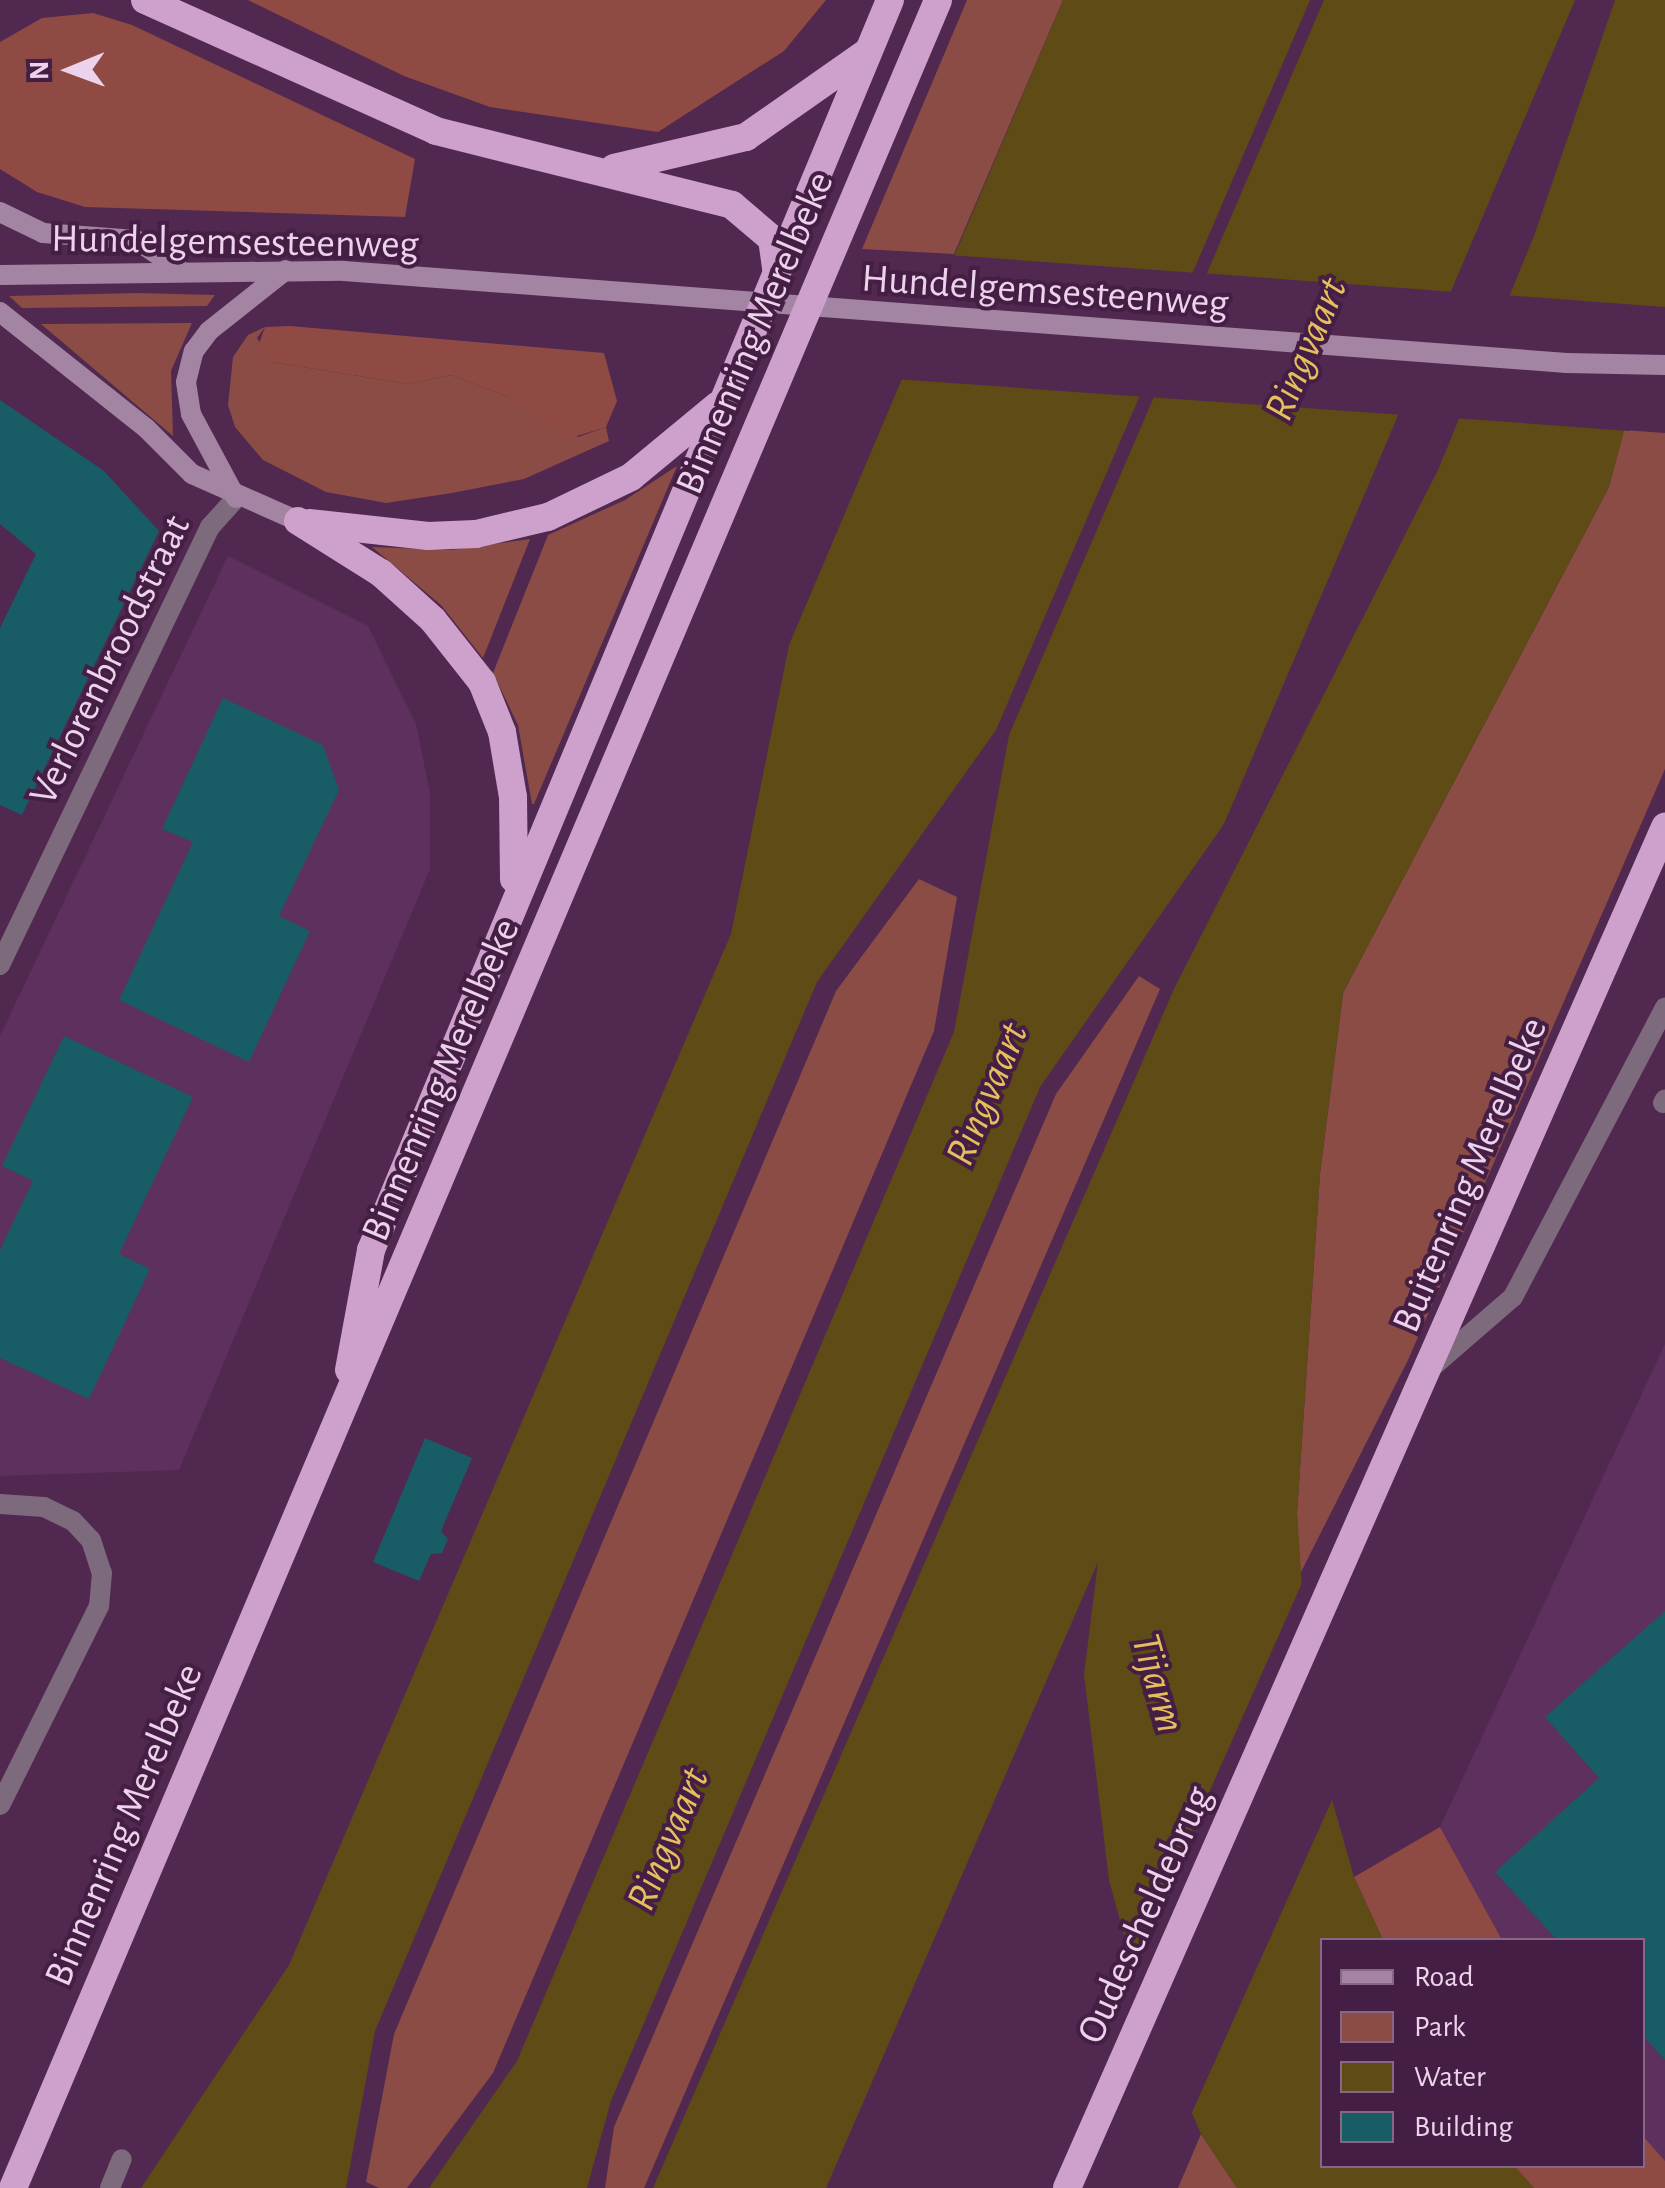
<!DOCTYPE html>
<html>
<head>
<meta charset="utf-8">
<style>
	body { margin:0 }
	#map { position:relative; width:1665px; height:2188px; overflow:hidden; background:#512850; font-family:"Alegreya Sans",sans-serif }
	div>[style] { position:absolute }
	.built>* { inset:0; background:#5e305d }
	.green>* { inset:0; background:#8a4c44 }
	.forest>* { inset:0; background:#8f4b43 }
	.water>* { inset:0; background:#5f4b15 }
	.pier>* { inset:0; background:#512850 }
	.building>* { inset:0; background:#185c65 }
	.minor>* { height:20px; margin:-10px; padding:0 10px; transform-origin:10px; border-radius:10px; background:#7e6a7d }
	.secondary>* { height:20px; margin:-10px; padding:0 10px; transform-origin:10px; border-radius:10px; background:#a384a2 }
	.trunk>* { height:28px; margin:-14px; padding:0 14px; transform-origin:14px; border-radius:14px; background:#cda1cb }
	span { translate:-50% -50%; white-space:nowrap; text-align:center; line-height:1.15; -webkit-text-stroke:8px #451e45; paint-order:stroke }
	.street-label { font-size:40px; color:#ecd3eb }
	.water-label { font-size:42px; color:#e5bf5e; font-style:italic }
	.legend { position:absolute; left:1320px; top:1938px; width:325px; height:230px; box-sizing:border-box; background:#451e45; border:2px solid #886687; margin:0; padding:12px 18px; list-style:none; font-size:30px; color:#ecd3eb }
	.legend li { display:flex; align-items:center; gap:20px; height:50px }
	.legend b { width:50px; border:2px solid #886687 }
	.north { position:absolute; left:20px; top:20px; width:100px; height:100px; -webkit-text-stroke:8px #451e45; paint-order:stroke; rotate:269deg; font-size:28px; font-weight:700; line-height:40px; text-align:center; color:#ecd3eb }
	.north::after { content:''; display:block; margin:auto; width:35px; height:45px; background:#ecd3eb; clip-path:polygon(50% 0,100% 100%,50% 72%,0 100%) }
</style>
</head>
<body>
<div id="map">
	<div class="built">
		<i style="clip-path:polygon(228px 556px,368px 626px,416px 724px,430px 793px,430px 869px,179px 1470px,0 1476px,0 1036px)"></i>
		<i style="clip-path:polygon(1665px 1344px,1665px 2161px,1643px 2136px,1642px 1940px,1502px 1940px,1440px 1827px)"></i>
	</div>
	<div class="green">
		<i style="clip-path:polygon(967px 0,1063px 0,954px 254px,862px 249px)"></i>
		<i style="clip-path:polygon(138px 293px,215px 295px,207px 306px,22px 308px,9px 296px)"></i>
		<i style="clip-path:polygon(192px 323px,171px 371px,173px 436px,41px 324px)"></i>
		<i style="clip-path:polygon(265px 327px,257px 338px,272px 362px,408px 384px,451px 375px,509px 397px,578px 437px,606px 427px,609px 441px,524px 479px,452px 493px,386px 503px,326px 492px,263px 460px,235px 427px,228px 405px,233px 357px,248px 335px)"></i>
		<i style="clip-path:polygon(1624px 430px,1665px 433px,1665px 769px,1408px 1360px,1300px 1574px,1297px 1513px,1320px 1174px,1343px 993px,1609px 487px)"></i>
		<i style="clip-path:polygon(677px 466px,534px 804px,532px 804px,518px 725px,493px 673px,548px 535px,625px 500px)"></i>
		<i style="clip-path:polygon(530px 539px,483px 658px,441px 605px,372px 547px,451px 550px)"></i>
		<i style="clip-path:polygon(919px 879px,957px 897px,934px 1031px,493px 2073px,407px 2188px,379px 2188px,366px 2182px,394px 2034px,836px 991px)"></i>
		<i style="clip-path:polygon(1139px 976px,1160px 989px,644px 2188px,605px 2188px,614px 2127px,1056px 1094px)"></i>
		<i style="clip-path:polygon(1201px 2134px,1237px 2188px,1178px 2188px)"></i>
	</div>
	<div class="forest">
		<i style="clip-path:polygon(248px 0,826px 0,784px 51px,658px 132px,490px 107px,404px 76px)"></i>
		<i style="clip-path:polygon(93px 13px,132px 25px,415px 159px,405px 217px,85px 207px,37px 192px,0 169px,0 42px,42px 18px)"></i>
		<i style="clip-path:polygon(290px 326px,604px 353px,617px 401px,606px 427px,567px 439px,509px 397px,451px 375px,408px 384px,272px 362px,257px 349px,265px 327px)"></i>
		<i style="clip-path:polygon(1440px 1827px,1502px 1940px,1383px 1940px,1354px 1877px)"></i>
		<i style="clip-path:polygon(1643px 2136px,1665px 2161px,1665px 2188px,1534px 2188px,1514px 2166px,1642px 2166px)"></i>
	</div>
	<div class="water">
		<i style="clip-path:polygon(1063px 0,1310px 0,996px 730px,817px 982px,375px 2031px,346px 2188px,141px 2188px,289px 1965px,731px 934px,789px 645px)"></i>
		<i style="clip-path:polygon(1324px 0,1575px 0,1224px 824px,1040px 1087px,611px 2101px,587px 2188px,429px 2188px,517px 2061px,954px 1032px,1009px 735px)"></i>
		<i style="clip-path:polygon(1615px 0,1665px 0,1665px 328px,1632px 401px,1609px 487px,1343px 993px,1320px 1174px,1297px 1513px,1305px 1629px,1331px 1796px,1354px 1877px,1383px 1940px,1322px 1940px,1322px 2166px,1514px 2166px,1534px 2188px,1237px 2188px,1201px 2134px,1137px 1984px,1109px 1880px,1084px 1675px,1098px 1562px,826px 2188px,653px 2188px,1174px 989px,1438px 470px,1534px 236px)"></i>
	</div>
	<div class="pier">
		<i style="clip-path:polygon(948px 255px,1198px 273px,1145px 397px,895px 379px)"></i>
		<i style="clip-path:polygon(1201px 273px,1456px 292px,1404px 415px,1148px 397px)"></i>
		<i style="clip-path:polygon(1504px 295px,1665px 307px,1665px 340px,1629px 431px,1454px 418px)"></i>
		<i style="clip-path:polygon(1305px 1576px,1336px 1791px,1189px 2119px,1129px 1973px)"></i>
	</div>
	<div class="building">
		<i style="clip-path:polygon(0 400px,104px 471px,159px 531px,22px 815px,0 805px,0 628px,36px 554px,0 524px)"></i>
		<i style="clip-path:polygon(223px 698px,323px 745px,339px 790px,279px 916px,310px 931px,249px 1062px,119px 1000px,193px 842px,162px 829px)"></i>
		<i style="clip-path:polygon(64px 1036px,193px 1097px,119px 1254px,150px 1269px,89px 1399px,0 1358px,0 1250px,33px 1181px,2px 1166px)"></i>
		<i style="clip-path:polygon(425px 1438px,472px 1458px,441px 1531px,448px 1539px,442px 1553px,431px 1554px,419px 1581px,373px 1562px)"></i>
		<i style="clip-path:polygon(1665px 1611px,1665px 2060px,1642px 2035px,1642px 1940px,1557px 1940px,1495px 1872px,1599px 1778px,1545px 1717px)"></i>
	</div>
	<div class="minor">
		<i style="left:0;top:965px;width:486px;rotate:-64.4deg"></i>
		<i style="left:210px;top:527px;width:39px;rotate:-48deg"></i>
		<i style="left:1663px;top:1103px;width:4px;rotate:-63deg"></i>
		<i style="left:1431px;top:1368px;width:108px;rotate:-40.9deg"></i>
		<i style="left:1513px;top:1297px;width:327px;rotate:-62.3deg"></i>
		<i style="left:0;top:1504px;width:44px;rotate:3.9deg"></i>
		<i style="left:44px;top:1507px;width:32px;rotate:26deg"></i>
		<i style="left:73px;top:1521px;width:26px;rotate:47deg"></i>
		<i style="left:91px;top:1540px;width:35px;rotate:72deg"></i>
		<i style="left:102px;top:1573px;width:33px;rotate:95deg"></i>
		<i style="left:99px;top:1606px;width:222px;rotate:116.4deg"></i>
		<i style="left:110px;top:2188px;width:31px;rotate:-68deg"></i>
	</div>
	<div class="secondary">
		<i style="left:0;top:212px;width:48px;rotate:26deg"></i>
		<i style="left:43px;top:233px;width:93px;rotate:4.3deg"></i>
		<i style="left:136px;top:240px;width:52px;rotate:34deg"></i>
		<i style="left:0;top:275px;width:344px;rotate:-0.7deg"></i>
		<i style="left:344px;top:271px;width:1226px;rotate:4.3deg"></i>
		<i style="left:1567px;top:363px;width:98px;rotate:1.2deg"></i>
		<i style="left:0;top:312px;width:186px;rotate:38.5deg"></i>
		<i style="left:146px;top:428px;width:65px;rotate:45deg"></i>
		<i style="left:192px;top:474px;width:116px;rotate:23.9deg"></i>
		<i style="left:236px;top:498px;width:95px;rotate:-118.2deg"></i>
		<i style="left:191px;top:414px;width:32px;rotate:-99deg"></i>
		<i style="left:186px;top:382px;width:32px;rotate:-76deg"></i>
		<i style="left:194px;top:351px;width:25px;rotate:-53deg"></i>
		<i style="left:209px;top:331px;width:98px;rotate:-38.4deg"></i>
	</div>
	<div class="trunk">
		<i style="left:145px;top:0;width:319px;rotate:24.2deg"></i>
		<i style="left:436px;top:131px;width:305px;rotate:14deg"></i>
		<i style="left:732px;top:205px;width:52px;rotate:40.4deg"></i>
		<i style="left:772px;top:239px;width:30px;rotate:82deg"></i>
		<i style="left:614px;top:168px;width:136px;rotate:-13.2deg"></i>
		<i style="left:746px;top:137px;width:146px;rotate:-35deg"></i>
		<i style="left:298px;top:521px;width:98px;rotate:32.1deg"></i>
		<i style="left:381px;top:573px;width:70px;rotate:42.1deg"></i>
		<i style="left:433px;top:620px;width:79px;rotate:51.7deg"></i>
		<i style="left:482px;top:682px;width:54px;rotate:68.2deg"></i>
		<i style="left:502px;top:732px;width:66px;rotate:80.4deg"></i>
		<i style="left:513px;top:797px;width:82px;rotate:89.3deg"></i>
		<i style="left:309px;top:523px;width:120px;rotate:6.2deg"></i>
		<i style="left:428px;top:536px;width:48px;rotate:-2.4deg"></i>
		<i style="left:476px;top:534px;width:74px;rotate:-13.3deg"></i>
		<i style="left:548px;top:517px;width:92px;rotate:-25.7deg"></i>
		<i style="left:631px;top:477px;width:113px;rotate:-39.6deg"></i>
		<i style="left:349px;top:1370px;width:122px;rotate:-79.6deg"></i>
		<i style="left:371px;top:1250px;width:1353px;rotate:-67.45deg"></i>
		<i style="left:13px;top:2188px;width:2375px;rotate:-67.08deg"></i>
		<i style="left:1067px;top:2188px;width:1487px;rotate:-66.28deg"></i>
	</div>
	<div class="street-label">
		<span style="left:235px;top:242px;rotate:1deg">Hundelgemsesteenweg</span>
		<span style="left:1045px;top:291px;rotate:4deg">Hundelgemsesteenweg</span>
		<span style="left:755px;top:333px;rotate:-67deg">Binnenring Merelbeke</span>
		<span style="left:110px;top:660px;rotate:-64deg">Verlorenbroodstraat</span>
		<span style="left:441px;top:1080px;rotate:-67deg">Binnenring Merelbeke</span>
		<span style="left:1470px;top:1175px;rotate:-67deg">Buitenring Merelbeke</span>
		<span style="left:124px;top:1825px;rotate:-67deg">Binnenring Merelbeke</span>
		<span style="left:1145px;top:1915px;rotate:-66deg">Oudescheldebrug</span>
	</div>
	<div class="water-label">
		<span style="left:1306px;top:349px;rotate:-67deg">Ringvaart</span>
		<span style="left:987px;top:1094px;rotate:-67deg">Ringvaart</span>
		<span style="left:1158px;top:1683px;rotate:74deg">Tijarm</span>
		<span style="left:668px;top:1839px;rotate:-67deg">Ringvaart</span>
	</div>
	<ul class="legend">
	<li><b style="height:12px;background:#a384a2"></b>Road</li>
	<li><b style="height:28px;background:#8a4c44"></b>Park</li>
	<li><b style="height:28px;background:#5f4b15"></b>Water</li>
	<li><b style="height:28px;background:#185c65"></b>Building</li>
	</ul>
	<div class="north">N</div>
</div>
</body>
</html>
